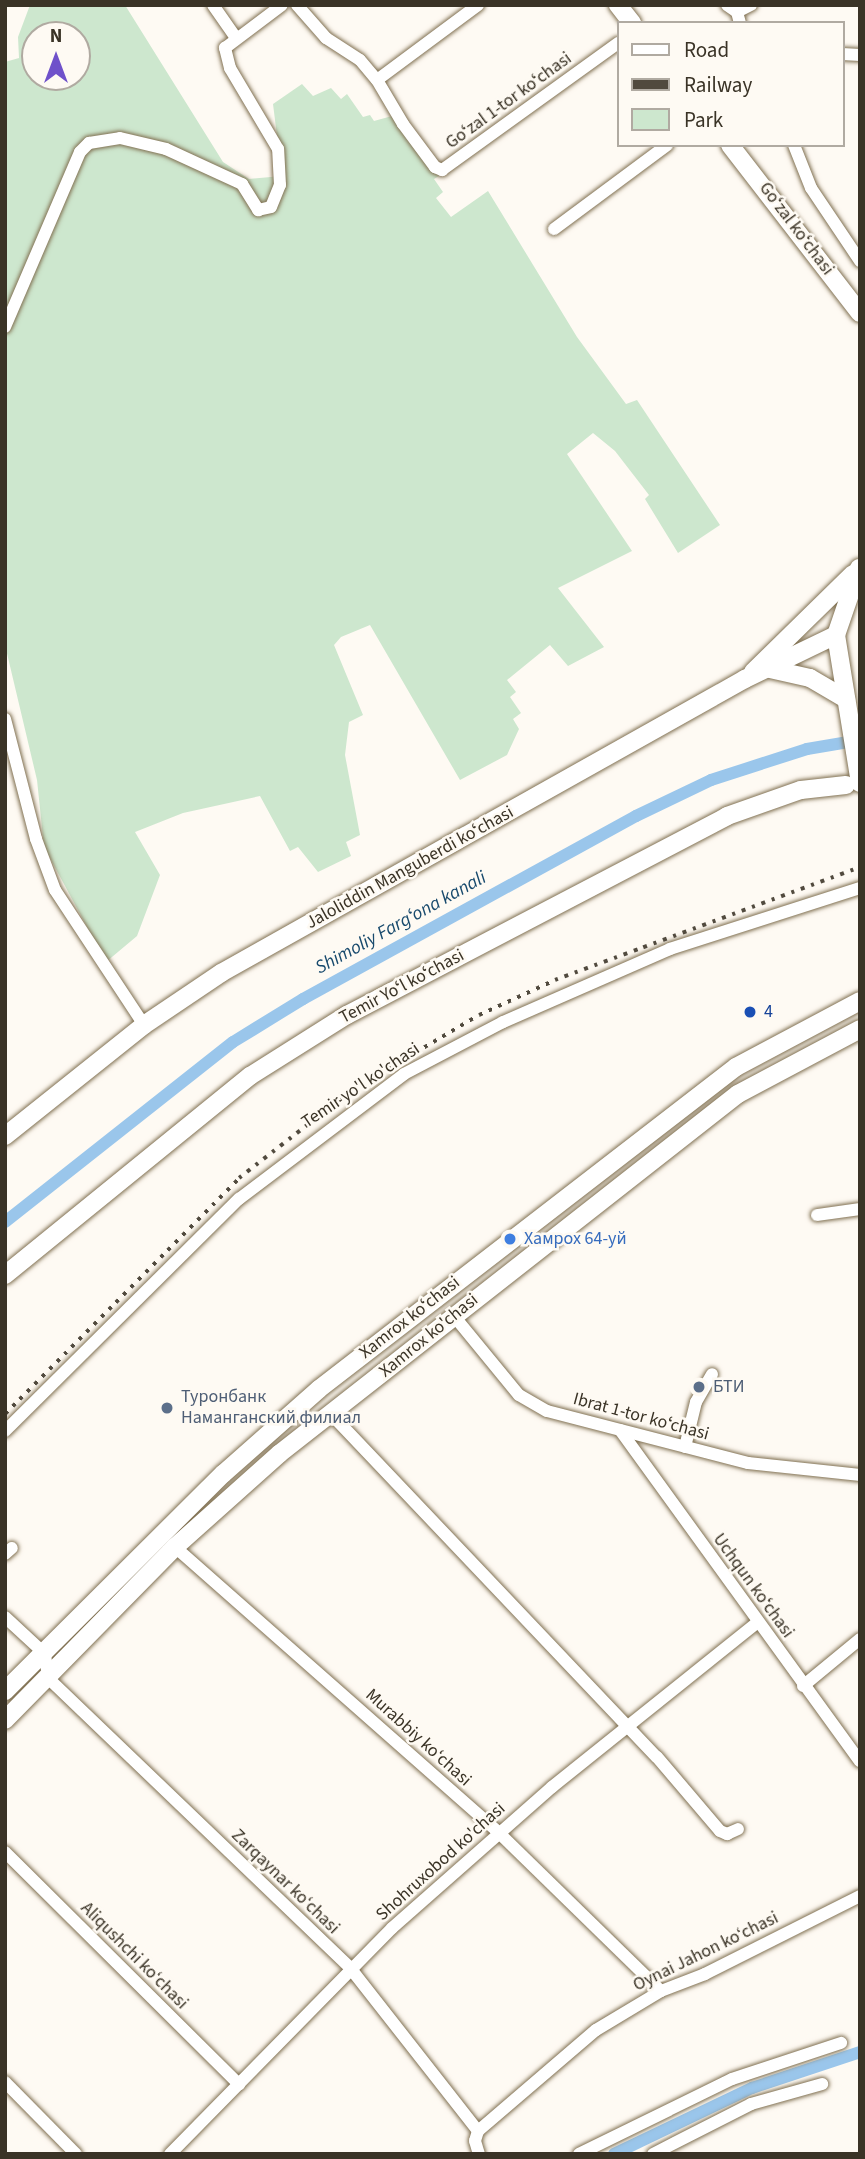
<!DOCTYPE html>
<html>
<head>
<meta charset="utf-8">
<style>
	body { margin:0 }
	#map { position:relative; width:865px; height:2159px; overflow:hidden; background:#fefaf3; font-family:"Source Sans 3",sans-serif }
	div>[style] { position:absolute }
	.green>* { inset:0; background:#cde7ce }
	.canal>* { height:12px; margin:-6px; padding:0 6px; transform-origin:6px; border-radius:6px; background:#9ac6eb }
	.roads { filter:drop-shadow(0 0 2px #807051) drop-shadow(0 0 2px #807051) }
	.street>* { height:12px; margin:-6px; padding:0 6px; transform-origin:6px; border-radius:6px; background:#fff }
	.secondary>* { height:18px; margin:-9px; padding:0 9px; transform-origin:9px; border-radius:9px; background:#fff }
	.rail>* { height:3.5px; margin-top:-1.75px; transform-origin:0; background:repeating-linear-gradient(90deg,#514a3e 0 3.5px,transparent 0 10.5px) }
	.dots>* { width:19px; height:19px; translate:-50% -50%; box-sizing:border-box; border:4px solid #fefaf3; border-radius:50% }
	span { translate:-50% -50%; white-space:nowrap; text-align:center; line-height:1.15; -webkit-text-stroke:5px #fefaf3; paint-order:stroke }
	.street-label { font-size:18px; color:#3a3326 }
	.transit-label { font-size:18px; color:#164399 }
	.left { translate:0 -50%; text-align:left }
	.shop-label { font-size:18px; color:#366cbe }
	.service-label { font-size:18px; color:#4e5e75 }
	.water-label { font-size:19px; color:#184a6d; font-style:italic }
	.frame { position:absolute; inset:0; border:7px solid #3a3326; pointer-events:none }
	.legend { position:absolute; left:617px; top:21px; width:228px; height:126px; box-sizing:border-box; background:#fefaf3; border:2px solid #b0aaa1; margin:0; padding:9px 12px; list-style:none; font-size:21px; color:#3a3326 }
	.legend li { display:flex; align-items:center; gap:14px; height:35px }
	.legend b { width:35px; border:2px solid #b0aaa1 }
	.north { position:absolute; left:21px; top:21px; width:70px; height:70px; box-sizing:border-box; background:#fefaf3; border:2px solid #b0aaa1; border-radius:50%; rotate:0deg; font-size:19px; font-weight:700; line-height:28px; text-align:center; color:#3a3326 }
	.north::after { content:''; display:block; margin:auto; width:24px; height:32px; background:#6f51ca; clip-path:polygon(50% 0,100% 100%,50% 72%,0 100%) }
</style>
</head>
<body>
<div id="map">
	<div class="green">
		<i style="clip-path:polygon(evenodd,30px 5px,125px 5px,223px 162px,249px 179px,282px 176px,273px 104px,302px 84px,313px 96px,331px 88px,341px 99px,347px 94px,363px 117px,370px 115px,374px 121px,392px 116px,439px 176px,434px 179px,443px 192px,436px 198px,451px 217px,488px 191px,577px 337px,626px 404px,637px 400px,720px 525px,678px 553px,645px 499px,649px 495px,615px 451px,593px 433px,567px 454px,632px 551px,558px 588px,604px 647px,568px 666px,550px 645px,507px 680px,516px 692px,510px 697px,521px 713px,513px 719px,519px 729px,507px 755px,460px 780px,370px 625px,341px 637px,334px 645px,363px 715px,349px 722px,345px 755px,360px 835px,346px 842px,351px 856px,318px 872px,298px 847px,290px 851px,260px 796px,183px 813px,135px 832px,160px 875px,137px 936px,106px 962px,44px 847px,37px 780px,5px 645px,5px 62px,19px 58px,18px 37px,30px 5px,35px 35px,77px 35px,77px 77px,35px 77px,35px 35px)"></i>
	</div>
	<div class="canal">
		<i style="left:5px;top:1222px;width:290px;rotate:-38.3deg"></i>
		<i style="left:233px;top:1042px;width:82px;rotate:-31.6deg"></i>
		<i style="left:303px;top:999px;width:380px;rotate:-28.8deg"></i>
		<i style="left:636px;top:816px;width:83px;rotate:-25.6deg"></i>
		<i style="left:711px;top:780px;width:101px;rotate:-17.9deg"></i>
		<i style="left:807px;top:749px;width:54px;rotate:-9.6deg"></i>
		<i style="left:614px;top:2154px;width:153px;rotate:-25.6deg"></i>
		<i style="left:752px;top:2088px;width:114px;rotate:-18.4deg"></i>
	</div>
	<div class="roads">
		<div class="street">
			<i style="left:213px;top:5px;width:39px;rotate:55deg"></i>
			<i style="left:297px;top:5px;width:44px;rotate:48.7deg"></i>
			<i style="left:326px;top:38px;width:40px;rotate:32.9deg"></i>
			<i style="left:360px;top:60px;width:26px;rotate:50deg"></i>
			<i style="left:377px;top:80px;width:51px;rotate:59.4deg"></i>
			<i style="left:403px;top:124px;width:54px;rotate:53.3deg"></i>
			<i style="left:435px;top:167px;width:8px;rotate:23deg"></i>
			<i style="left:442px;top:170px;width:217px;rotate:-35.8deg"></i>
			<i style="left:727px;top:5px;width:12px;rotate:35deg"></i>
			<i style="left:737px;top:12px;width:11px;rotate:75deg"></i>
			<i style="left:737px;top:12px;width:16px;rotate:-27deg"></i>
			<i style="left:842px;top:54px;width:18px;rotate:3deg"></i>
			<i style="left:377px;top:80px;width:126px;rotate:-36.6deg"></i>
			<i style="left:794px;top:145px;width:46px;rotate:68.4deg"></i>
			<i style="left:811px;top:188px;width:88px;rotate:56.1deg"></i>
			<i style="left:554px;top:229px;width:141px;rotate:-36.6deg"></i>
			<i style="left:5px;top:327px;width:190px;rotate:-66.8deg"></i>
			<i style="left:80px;top:152px;width:13px;rotate:-45deg"></i>
			<i style="left:89px;top:143px;width:31px;rotate:-9deg"></i>
			<i style="left:120px;top:138px;width:47px;rotate:13.4deg"></i>
			<i style="left:166px;top:149px;width:84px;rotate:24.7deg"></i>
			<i style="left:242px;top:184px;width:31px;rotate:58deg"></i>
			<i style="left:258px;top:210px;width:13px;rotate:-13deg"></i>
			<i style="left:271px;top:207px;width:24px;rotate:-68deg"></i>
			<i style="left:280px;top:185px;width:36px;rotate:-93deg"></i>
			<i style="left:278px;top:149px;width:94px;rotate:-120.7deg"></i>
			<i style="left:230px;top:68px;width:21px;rotate:-104deg"></i>
			<i style="left:225px;top:48px;width:71px;rotate:-37deg"></i>
			<i style="left:5px;top:719px;width:124px;rotate:75.5deg"></i>
			<i style="left:36px;top:839px;width:54px;rotate:69.6deg"></i>
			<i style="left:55px;top:890px;width:162px;rotate:56.6deg"></i>
			<i style="left:817px;top:1215px;width:43px;rotate:-7.9deg"></i>
			<i style="left:454px;top:1316px;width:102px;rotate:50.6deg"></i>
			<i style="left:519px;top:1395px;width:32px;rotate:30deg"></i>
			<i style="left:547px;top:1411px;width:208px;rotate:14.5deg"></i>
			<i style="left:748px;top:1463px;width:113px;rotate:6.1deg"></i>
			<i style="left:331px;top:1414px;width:473px;rotate:46.5deg"></i>
			<i style="left:657px;top:1757px;width:97px;rotate:49.6deg"></i>
			<i style="left:720px;top:1831px;width:8px;rotate:23deg"></i>
			<i style="left:727px;top:1834px;width:12px;rotate:-24deg"></i>
			<i style="left:620px;top:1430px;width:409px;rotate:54.1deg"></i>
			<i style="left:5px;top:1431px;width:330px;rotate:-44.8deg"></i>
			<i style="left:239px;top:1199px;width:207px;rotate:-37.1deg"></i>
			<i style="left:404px;top:1074px;width:112px;rotate:-27.7deg"></i>
			<i style="left:503px;top:1022px;width:182px;rotate:-23.6deg"></i>
			<i style="left:670px;top:949px;width:200px;rotate:-17.8deg"></i>
			<i style="left:685px;top:1447px;width:46px;rotate:-76.3deg"></i>
			<i style="left:696px;top:1402px;width:32px;rotate:-60deg"></i>
			<i style="left:175px;top:1547px;width:432px;rotate:41.4deg"></i>
			<i style="left:499px;top:1833px;width:226px;rotate:44.3deg"></i>
			<i style="left:5px;top:1554px;width:9px;rotate:-41deg"></i>
			<i style="left:5px;top:1617px;width:54px;rotate:42.8deg"></i>
			<i style="left:45px;top:1654px;width:24px;rotate:83deg"></i>
			<i style="left:48px;top:1678px;width:420px;rotate:43.8deg"></i>
			<i style="left:351px;top:1969px;width:206px;rotate:51.9deg"></i>
			<i style="left:803px;top:1686px;width:74px;rotate:-39.5deg"></i>
			<i style="left:5px;top:1852px;width:330px;rotate:44.8deg"></i>
			<i style="left:5px;top:2082px;width:101px;rotate:45.4deg"></i>
			<i style="left:478px;top:2131px;width:155px;rotate:-40.6deg"></i>
			<i style="left:596px;top:2030px;width:76px;rotate:-31deg"></i>
			<i style="left:661px;top:1991px;width:47px;rotate:-21.1deg"></i>
			<i style="left:705px;top:1974px;width:174px;rotate:-26.7deg"></i>
			<i style="left:478px;top:2131px;width:10px;rotate:107deg"></i>
			<i style="left:475px;top:2141px;width:14px;rotate:73deg"></i>
			<i style="left:170px;top:2154px;width:317px;rotate:-45.5deg"></i>
			<i style="left:392px;top:1928px;width:213px;rotate:-41.4deg"></i>
			<i style="left:552px;top:1787px;width:264px;rotate:-38.7deg"></i>
			<i style="left:579px;top:2154px;width:170px;rotate:-26.1deg"></i>
			<i style="left:732px;top:2079px;width:115px;rotate:-18.3deg"></i>
			<i style="left:653px;top:2154px;width:110px;rotate:-27deg"></i>
			<i style="left:751px;top:2104px;width:74px;rotate:-15.7deg"></i>
		</div>
		<div class="secondary">
			<i style="left:618px;top:5px;width:23px;rotate:52deg"></i>
			<i style="left:730px;top:145px;width:212px;rotate:52.3deg"></i>
			<i style="left:859px;top:568px;width:71px;rotate:108.9deg"></i>
			<i style="left:836px;top:635px;width:150px;rotate:80.8deg"></i>
			<i style="left:770px;top:669px;width:41px;rotate:12.7deg"></i>
			<i style="left:810px;top:678px;width:42px;rotate:30.3deg"></i>
			<i style="left:753px;top:672px;width:140px;rotate:-44.4deg"></i>
			<i style="left:5px;top:1136px;width:178px;rotate:-38.6deg"></i>
			<i style="left:144px;top:1025px;width:93px;rotate:-34deg"></i>
			<i style="left:221px;top:973px;width:601px;rotate:-29.3deg"></i>
			<i style="left:745px;top:679px;width:101px;rotate:-25.8deg"></i>
			<i style="left:5px;top:1275px;width:316px;rotate:-39.1deg"></i>
			<i style="left:250px;top:1076px;width:115px;rotate:-32.2deg"></i>
			<i style="left:347px;top:1015px;width:429px;rotate:-27.6deg"></i>
			<i style="left:727px;top:816px;width:78px;rotate:-19.4deg"></i>
			<i style="left:801px;top:790px;width:45px;rotate:-6.3deg"></i>
			<i style="left:5px;top:1691px;width:308px;rotate:-44.9deg"></i>
			<i style="left:223px;top:1474px;width:128px;rotate:-41.5deg"></i>
			<i style="left:319px;top:1389px;width:527px;rotate:-37.67deg"></i>
			<i style="left:736px;top:1067px;width:140px;rotate:-28deg"></i>
			<i style="left:5px;top:1720px;width:243px;rotate:-45.5deg"></i>
			<i style="left:175px;top:1547px;width:140px;rotate:-41.8deg"></i>
			<i style="left:279px;top:1454px;width:583px;rotate:-38.11deg"></i>
			<i style="left:738px;top:1094px;width:138px;rotate:-28deg"></i>
		</div>
	</div>
	<div class="rail">
		<i style="left:5px;top:1414px;width:332px;rotate:-45.2deg"></i>
		<i style="left:239px;top:1178px;width:143px;rotate:-37.9deg"></i>
		<i style="left:352px;top:1090px;width:147px;rotate:-30.6deg"></i>
		<i style="left:479px;top:1015px;width:84px;rotate:-24.7deg"></i>
		<i style="left:555px;top:980px;width:325px;rotate:-20.3deg"></i>
	</div>
	<div class="dots">
		<i style="left:750px;top:1012px;background:#1a4fb4"></i>
		<i style="left:510px;top:1239px;background:#3f7fe0"></i>
		<i style="left:699px;top:1387px;background:#5c6f8a"></i>
		<i style="left:167px;top:1408px;background:#5c6f8a"></i>
	</div>
	<div class="street-label">
		<span style="left:509px;top:101px;rotate:-36deg">Goʻzal 1-tor koʻchasi</span>
		<span style="left:796px;top:229px;rotate:53deg">Goʻzal koʻchasi</span>
		<span style="left:410px;top:868px;rotate:-29deg">Jaloliddin Manguberdi koʻchasi</span>
		<span style="left:402px;top:987px;rotate:-28deg">Temir Yoʻl koʻchasi</span>
		<span style="left:361px;top:1086px;rotate:-34deg">Temir yo'l ko'chasi</span>
		<span style="left:410px;top:1318px;rotate:-38deg">Xamrox koʻchasi</span>
		<span style="left:429px;top:1336px;rotate:-39deg">Xamrox ko'chasi</span>
		<span style="left:641px;top:1417px;rotate:15deg">Ibrat 1-tor koʻchasi</span>
		<span style="left:753px;top:1586px;rotate:54deg">Uchqun koʻchasi</span>
		<span style="left:418px;top:1738px;rotate:42deg">Murabbiy ko‘chasi</span>
		<span style="left:441px;top:1862px;rotate:-42deg">Shohruxobod ko'chasi</span>
		<span style="left:285px;top:1882px;rotate:44deg">Zarqaynar ko‘chasi</span>
		<span style="left:706px;top:1952px;rotate:-26deg">Oynai Jahon ko‘chasi</span>
		<span style="left:134px;top:1956px;rotate:45deg">Aliqushchi ko‘chasi</span>
	</div>
	<div class="transit-label">
		<span class="left" style="left:764px;top:1012px">4</span>
	</div>
	<div class="shop-label">
		<span class="left" style="left:524px;top:1239px">Хамрох 64-уй</span>
	</div>
	<div class="service-label">
		<span class="left" style="left:713px;top:1387px">БТИ</span>
		<span class="left" style="left:181px;top:1408px">Туронбанк<br>Наманганский филиал</span>
	</div>
	<div class="water-label">
		<span style="left:401px;top:923px;rotate:-29deg">Shimoliy Fargʻona kanali</span>
	</div>
	<div class="frame"></div>
	<ul class="legend">
	<li><b style="height:9px;background:#fff"></b>Road</li>
	<li><b style="height:9px;background:#514a3e"></b>Railway</li>
	<li><b style="height:19px;background:#cde7ce"></b>Park</li>
	</ul>
	<div class="north">N</div>
</div>
</body>
</html>
